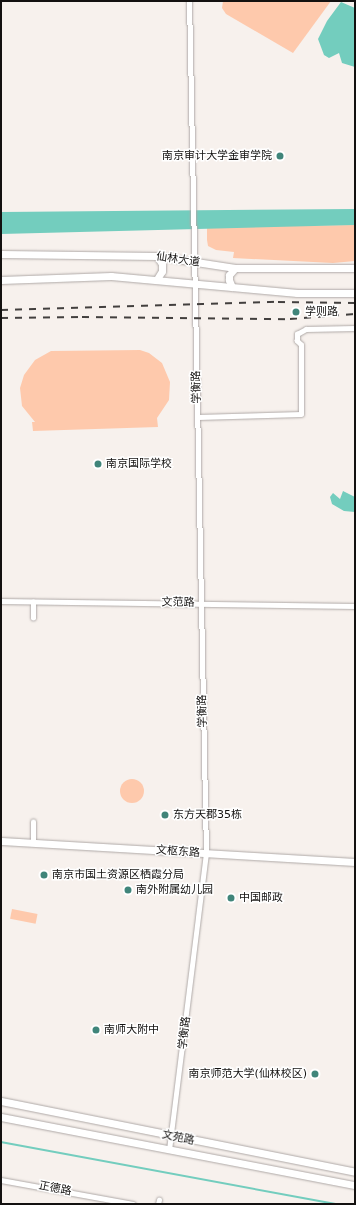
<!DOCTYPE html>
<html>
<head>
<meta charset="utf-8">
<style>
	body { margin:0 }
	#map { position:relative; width:356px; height:1205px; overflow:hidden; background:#f7f1ed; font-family:"DejaVu Sans","Noto Sans SC",sans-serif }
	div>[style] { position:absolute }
	.green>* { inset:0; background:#fec9ac; transform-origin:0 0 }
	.round { border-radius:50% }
	.water>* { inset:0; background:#73cdbe }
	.stream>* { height:1.5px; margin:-0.75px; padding:0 0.75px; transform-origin:0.75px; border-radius:0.75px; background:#73cdbe }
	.roads { filter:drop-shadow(0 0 1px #afa9a7) drop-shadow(0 0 1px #afa9a7) }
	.street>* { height:4.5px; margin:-2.25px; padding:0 2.25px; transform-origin:2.25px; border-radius:2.25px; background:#fff }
	.secondary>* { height:7px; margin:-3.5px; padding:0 3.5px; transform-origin:3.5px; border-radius:3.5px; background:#fff }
	.primary>* { height:7px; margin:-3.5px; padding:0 3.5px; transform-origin:3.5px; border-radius:3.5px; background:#fff }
	.rail>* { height:1.5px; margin-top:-0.75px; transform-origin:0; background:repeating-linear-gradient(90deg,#423f3e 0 7px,transparent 0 14px) }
	.dots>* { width:11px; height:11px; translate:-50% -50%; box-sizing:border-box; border:2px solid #fff; border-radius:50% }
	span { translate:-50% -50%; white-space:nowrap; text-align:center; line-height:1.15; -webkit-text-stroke:3px #fff; paint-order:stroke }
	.poi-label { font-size:11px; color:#131110 }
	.right { translate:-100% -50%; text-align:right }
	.left { translate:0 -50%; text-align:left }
	.street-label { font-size:11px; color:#131110 }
	.frame { position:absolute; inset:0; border:2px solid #131110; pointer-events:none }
</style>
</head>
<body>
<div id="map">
	<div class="green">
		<i style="clip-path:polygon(223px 1px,331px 1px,293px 53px,226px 14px,222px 8px)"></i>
		<i style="clip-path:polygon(355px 225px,355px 261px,333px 263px,233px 258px,234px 252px,216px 250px,208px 246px,207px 240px,207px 227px)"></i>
		<i style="clip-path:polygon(140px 350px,149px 353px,162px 363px,170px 382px,169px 400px,157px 418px,158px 427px,33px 431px,32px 422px,35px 422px,22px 406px,20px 388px,24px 375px,35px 360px,51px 351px)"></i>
		<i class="round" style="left:120px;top:779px;width:24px;height:24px"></i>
		<i style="left:12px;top:909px;width:26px;height:10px;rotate:11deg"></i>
	</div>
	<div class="water">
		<i style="clip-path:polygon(341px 2px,355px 8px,355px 67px,342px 63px,339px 53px,329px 58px,324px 55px,318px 39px,327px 21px)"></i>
		<i style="clip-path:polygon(355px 209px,355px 225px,1px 234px,1px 212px)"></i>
		<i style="clip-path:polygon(343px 491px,355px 497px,355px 512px,344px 511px,332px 504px,330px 497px,333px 493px,340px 499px)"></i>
	</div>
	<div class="stream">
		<i style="left:1px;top:1142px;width:340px;rotate:10.5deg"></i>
	</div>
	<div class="roads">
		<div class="street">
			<i style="left:198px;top:417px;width:103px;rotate:-1.7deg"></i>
			<i style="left:301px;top:414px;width:69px;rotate:-90deg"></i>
			<i style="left:301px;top:345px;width:6px;rotate:-135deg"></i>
			<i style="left:297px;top:341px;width:7px;rotate:-90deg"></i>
			<i style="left:297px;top:334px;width:10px;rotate:-29deg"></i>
			<i style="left:306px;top:329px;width:49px;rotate:-1.2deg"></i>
			<i style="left:1px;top:601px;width:354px;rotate:0.8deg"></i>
			<i style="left:33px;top:618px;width:16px;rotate:-90deg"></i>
			<i style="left:33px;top:843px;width:21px;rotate:-90deg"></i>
			<i style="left:169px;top:1150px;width:298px;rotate:-82.9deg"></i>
			<i style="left:206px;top:854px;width:853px;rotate:-91.14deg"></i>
			<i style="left:1px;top:1180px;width:134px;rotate:10.3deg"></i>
			<i style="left:158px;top:1204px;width:4px;rotate:-76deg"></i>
		</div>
		<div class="secondary">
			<i style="left:1px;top:841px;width:355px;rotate:3.4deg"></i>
			<i style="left:1px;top:1101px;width:361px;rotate:11.3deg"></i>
			<i style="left:1px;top:1117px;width:360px;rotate:10.9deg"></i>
		</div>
		<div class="primary">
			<i style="left:1px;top:254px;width:156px;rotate:0.7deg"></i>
			<i style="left:157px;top:256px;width:79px;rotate:8.7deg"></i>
			<i style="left:235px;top:268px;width:120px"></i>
			<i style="left:157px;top:279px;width:9px;rotate:-58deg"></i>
			<i style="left:162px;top:271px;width:7px;rotate:-90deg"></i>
			<i style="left:162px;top:264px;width:9px;rotate:-122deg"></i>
			<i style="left:1px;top:280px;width:110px;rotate:-2.1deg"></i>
			<i style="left:111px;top:276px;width:187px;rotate:5.2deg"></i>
			<i style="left:297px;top:293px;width:58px"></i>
			<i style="left:232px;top:287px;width:8px;rotate:-113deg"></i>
			<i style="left:229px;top:280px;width:5px;rotate:-90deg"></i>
			<i style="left:229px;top:275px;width:9px;rotate:-49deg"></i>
		</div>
	</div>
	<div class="rail">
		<i style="left:1px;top:310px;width:277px;rotate:-1.7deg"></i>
		<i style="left:278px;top:302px;width:77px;rotate:0.7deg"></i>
		<i style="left:1px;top:318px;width:81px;rotate:-0.7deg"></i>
		<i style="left:82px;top:317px;width:208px;rotate:0.6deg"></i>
		<i style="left:290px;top:319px;width:65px;rotate:-4.4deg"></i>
	</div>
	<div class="dots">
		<i style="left:280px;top:156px;background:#40857a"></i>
		<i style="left:296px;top:312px;background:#40857a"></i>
		<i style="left:98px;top:464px;background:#40857a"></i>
		<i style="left:165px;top:815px;background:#40857a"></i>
		<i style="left:44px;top:875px;background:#40857a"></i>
		<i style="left:128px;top:890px;background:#40857a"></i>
		<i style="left:231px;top:898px;background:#40857a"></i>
		<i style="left:96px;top:1030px;background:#40857a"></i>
		<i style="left:315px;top:1074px;background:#40857a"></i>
	</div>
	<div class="poi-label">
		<span class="right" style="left:272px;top:156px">南京审计大学金审学院</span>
		<span class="left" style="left:305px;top:312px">学则路</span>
		<span class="left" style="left:106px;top:464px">南京国际学校</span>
		<span class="left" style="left:173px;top:815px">东方天郡35栋</span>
		<span class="left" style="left:52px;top:875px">南京市国土资源区栖霞分局</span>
		<span class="left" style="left:136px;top:890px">南外附属幼儿园</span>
		<span class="left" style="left:239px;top:898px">中国邮政</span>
		<span class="left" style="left:104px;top:1030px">南师大附中</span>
		<span class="right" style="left:307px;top:1074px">南京师范大学(仙林校区)</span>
	</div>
	<div class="street-label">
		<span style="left:178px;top:260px;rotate:8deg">仙林大道</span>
		<span style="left:197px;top:387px;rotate:-91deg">学衡路</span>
		<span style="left:178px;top:603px;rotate:1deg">文范路</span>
		<span style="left:203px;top:711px;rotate:-91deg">学衡路</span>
		<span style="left:178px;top:852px;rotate:4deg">文枢东路</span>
		<span style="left:185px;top:1033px;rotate:-83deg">学衡路</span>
		<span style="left:178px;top:1138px;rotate:12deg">文苑路</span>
		<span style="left:55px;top:1189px;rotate:11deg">正德路</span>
	</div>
	<div class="frame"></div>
</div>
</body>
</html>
